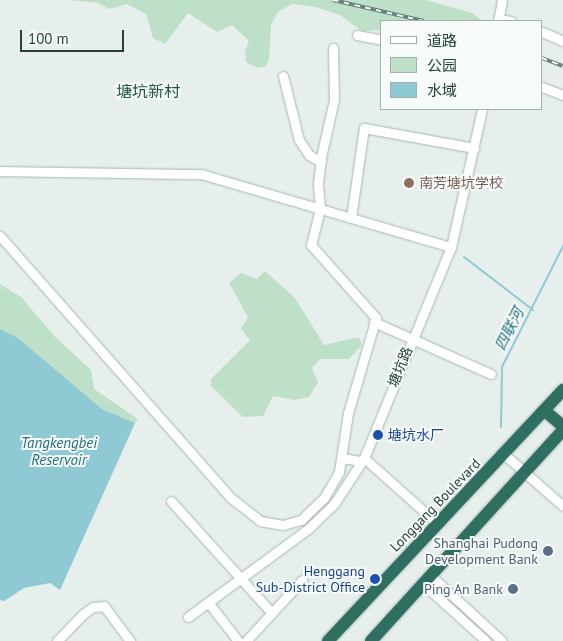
<!DOCTYPE html>
<html>
<head>
<meta charset="utf-8">
<style>
	body { margin:0 }
	#map { position:relative; width:563px; height:641px; overflow:hidden; background:#e6efeb; font-family:"PT Sans","Noto Sans SC",sans-serif }
	div>[style] { position:absolute }
	.green>* { inset:0; background:#bfe0c8 }
	.water>* { inset:0; background:#8ec9d4 }
	.stream>* { height:2px; margin:-1px; padding:0 1px; transform-origin:1px; border-radius:1px; background:#8ec9d4 }
	.roads { filter:drop-shadow(0 0 1px #a8b8b2) drop-shadow(0 0 1px #a8b8b2) }
	.minor>* { height:9px; margin:-4.5px; padding:0 4.5px; transform-origin:4.5px; border-radius:4.5px; background:#fff }
	.highway>* { height:12px; margin:-6px; padding:0 6px; transform-origin:6px; border-radius:6px; background:#2f6f62 }
	.rail>* { height:4px; margin-top:-2px; transform-origin:0; background:repeating-linear-gradient(90deg,#f7fbf9 0 5.5px,#5f7d75 0 11px); box-sizing:border-box; border-block:1px solid #5f7d75 }
	.dots>* { width:14px; height:14px; translate:-50% -50%; box-sizing:border-box; border:2px solid #f7fbf9; border-radius:50% }
	span { translate:-50% -50%; white-space:nowrap; text-align:center; line-height:1.15; -webkit-text-stroke:4px #f7fbf9; paint-order:stroke }
	.education-label { font-size:14px; color:#785e54 }
	.left { translate:0 -50%; text-align:left }
	.street-label { font-size:14px; color:#24423a }
	.transit-label { font-size:14px; color:#164399 }
	.right { translate:-100% -50%; text-align:right }
	.service-label { font-size:14px; color:#4e5e75 }
	.water-label { font-size:15px; color:#1c6f80; font-style:italic }
	.quarter-label { font-size:16px; color:#1f5548 }
	.legend { position:absolute; left:380px; top:20px; width:162px; height:90px; box-sizing:border-box; background:#f7fbf9; border:1px solid #a3b1ad; margin:0; padding:6px 9px; list-style:none; font-size:15px; color:#24423a }
	.legend li { display:flex; align-items:center; gap:10px; height:25px }
	.legend b { width:25px; border:1px solid #a3b1ad }
	.scale { position:absolute; left:20px; top:30px; width:104px; height:22px; box-sizing:border-box; border:2px solid #24423a; border-top:0; padding-left:6px; font-size:15px; line-height:18px; white-space:nowrap; color:#24423a; -webkit-text-stroke:4px #f7fbf9; paint-order:stroke }
</style>
</head>
<body>
<div id="map">
	<div class="green">
		<i style="clip-path:polygon(70px 0,426px 0,472px 13px,483px 21px,382px 21px,382px 30px,362px 31px,340px 15px,315px 7px,292px 4px,278px 12px,271px 25px,269px 59px,266px 66px,258px 68px,246px 62px,245px 51px,249px 41px,232px 25px,217px 32px,188px 13px,165px 44px,153px 38px,146px 14px,127px 4px,109px 9px,98px 3px)"></i>
		<i style="clip-path:polygon(265px 271px,295px 298px,324px 345px,359px 337px,362px 345px,349px 359px,320px 359px,312px 368px,318px 382px,309px 397px,294px 400px,273px 396px,263px 416px,243px 417px,211px 386px,211px 379px,250px 340px,241px 329px,248px 317px,229px 283px,241px 273px,257px 279px)"></i>
		<i style="clip-path:polygon(0 284px,21px 297px,55px 337px,91px 370px,94px 389px,138px 419px,135px 423px,102px 409px,18px 338px,0 329px)"></i>
	</div>
	<div class="water">
		<i style="clip-path:polygon(0 329px,18px 338px,102px 409px,135px 423px,60px 590px,50px 583px,24px 588px,4px 601px,0 600px)"></i>
	</div>
	<div class="stream">
		<i style="left:464px;top:257px;width:87px;rotate:37.5deg"></i>
		<i style="left:501px;top:427px;width:60px;rotate:-89deg"></i>
		<i style="left:502px;top:367px;width:136px;rotate:-63.2deg"></i>
	</div>
	<div class="roads">
		<div class="minor">
			<i style="left:498px;top:19px;width:13px;rotate:9deg"></i>
			<i style="left:498px;top:21px;width:21px;rotate:-79deg"></i>
			<i style="left:542px;top:32px;width:23px;rotate:23deg"></i>
			<i style="left:357px;top:35px;width:25px;rotate:11deg"></i>
			<i style="left:283px;top:76px;width:66px;rotate:76deg"></i>
			<i style="left:299px;top:140px;width:18px;rotate:56deg"></i>
			<i style="left:309px;top:155px;width:14px;rotate:30deg"></i>
			<i style="left:542px;top:87px;width:22px;rotate:21deg"></i>
			<i style="left:0;top:171px;width:201px;rotate:0.9deg"></i>
			<i style="left:201px;top:174px;width:260px;rotate:16.3deg"></i>
			<i style="left:351px;top:218px;width:91px;rotate:-81.8deg"></i>
			<i style="left:364px;top:128px;width:112px;rotate:10.3deg"></i>
			<i style="left:0;top:236px;width:349px;rotate:48.6deg"></i>
			<i style="left:231px;top:498px;width:37px;rotate:38deg"></i>
			<i style="left:260px;top:521px;width:23px;rotate:10deg"></i>
			<i style="left:283px;top:525px;width:19px;rotate:-16deg"></i>
			<i style="left:301px;top:520px;width:32px;rotate:-44deg"></i>
			<i style="left:324px;top:498px;width:30px;rotate:-60deg"></i>
			<i style="left:339px;top:472px;width:60px;rotate:-81.3deg"></i>
			<i style="left:348px;top:413px;width:99px;rotate:-73.6deg"></i>
			<i style="left:376px;top:318px;width:98px;rotate:-131.7deg"></i>
			<i style="left:311px;top:245px;width:38px;rotate:-76deg"></i>
			<i style="left:320px;top:208px;width:25px;rotate:-95deg"></i>
			<i style="left:318px;top:183px;width:26px;rotate:-83deg"></i>
			<i style="left:321px;top:157px;width:58px;rotate:-77.2deg"></i>
			<i style="left:334px;top:100px;width:52px;rotate:-91.1deg"></i>
			<i style="left:374px;top:322px;width:128px;rotate:24deg"></i>
			<i style="left:505px;top:455px;width:77px;rotate:41.3deg"></i>
			<i style="left:342px;top:458px;width:20px;rotate:9deg"></i>
			<i style="left:364px;top:458px;width:98px;rotate:41.7deg"></i>
			<i style="left:171px;top:501px;width:151px;rotate:48deg"></i>
			<i style="left:431px;top:576px;width:96px;rotate:42.5deg"></i>
			<i style="left:423px;top:584px;width:85px;rotate:42.1deg"></i>
			<i style="left:208px;top:602px;width:49px;rotate:52.4deg"></i>
			<i style="left:188px;top:617px;width:149px;rotate:-36.3deg"></i>
			<i style="left:308px;top:529px;width:36px;rotate:-44deg"></i>
			<i style="left:334px;top:504px;width:55px;rotate:-56.9deg"></i>
			<i style="left:364px;top:458px;width:228px;rotate:-67.6deg"></i>
			<i style="left:451px;top:247px;width:141px;rotate:-77.3deg"></i>
			<i style="left:57px;top:641px;width:37px;rotate:-46deg"></i>
			<i style="left:83px;top:614px;width:12px;rotate:-35deg"></i>
			<i style="left:93px;top:607px;width:11px;rotate:-5deg"></i>
			<i style="left:104px;top:606px;width:44px;rotate:53.4deg"></i>
			<i style="left:246px;top:641px;width:83px;rotate:-47.4deg"></i>
		</div>
		<div class="highway">
			<i style="left:545px;top:411px;width:23px;rotate:40deg"></i>
			<i style="left:328px;top:641px;width:344px;rotate:-46.9deg"></i>
			<i style="left:371px;top:641px;width:285px;rotate:-47.7deg"></i>
		</div>
	</div>
	<div class="rail">
		<i style="left:333px;top:0;width:93px;rotate:13deg"></i>
		<i style="left:542px;top:58px;width:22px;rotate:21deg"></i>
	</div>
	<div class="dots">
		<i style="left:409px;top:183px;background:#8d6e63"></i>
		<i style="left:378px;top:435px;background:#1a4fb4"></i>
		<i style="left:548px;top:551px;background:#5c6f8a"></i>
		<i style="left:375px;top:579px;background:#1a4fb4"></i>
		<i style="left:513px;top:589px;background:#5c6f8a"></i>
	</div>
	<div class="education-label">
		<span class="left" style="left:419px;top:183px">南芳塘坑学校</span>
	</div>
	<div class="street-label">
		<span style="left:400px;top:367px;rotate:-68deg">塘坑路</span>
		<span style="left:435px;top:505px;rotate:-46deg">Longgang Boulevard</span>
	</div>
	<div class="transit-label">
		<span class="left" style="left:388px;top:435px">塘坑水厂</span>
		<span class="right" style="left:365px;top:579px">Henggang<br>Sub-District Office</span>
	</div>
	<div class="service-label">
		<span class="right" style="left:538px;top:551px">Shanghai Pudong<br>Development Bank</span>
		<span class="right" style="left:503px;top:589px">Ping An Bank</span>
	</div>
	<div class="water-label">
		<span style="left:509px;top:329px;rotate:-63deg">四联河</span>
		<span style="left:59px;top:451px">Tangkengbei<br>Reservoir</span>
	</div>
	<div class="quarter-label">
		<span style="left:148px;top:91px">塘坑新村</span>
	</div>
	<ul class="legend">
	<li><b style="height:6px;background:#fff"></b>道路</li>
	<li><b style="height:14px;background:#bfe0c8"></b>公园</li>
	<li><b style="height:14px;background:#8ec9d4"></b>水域</li>
	</ul>
	<div class="scale">100 m</div>
</div>
</body>
</html>
